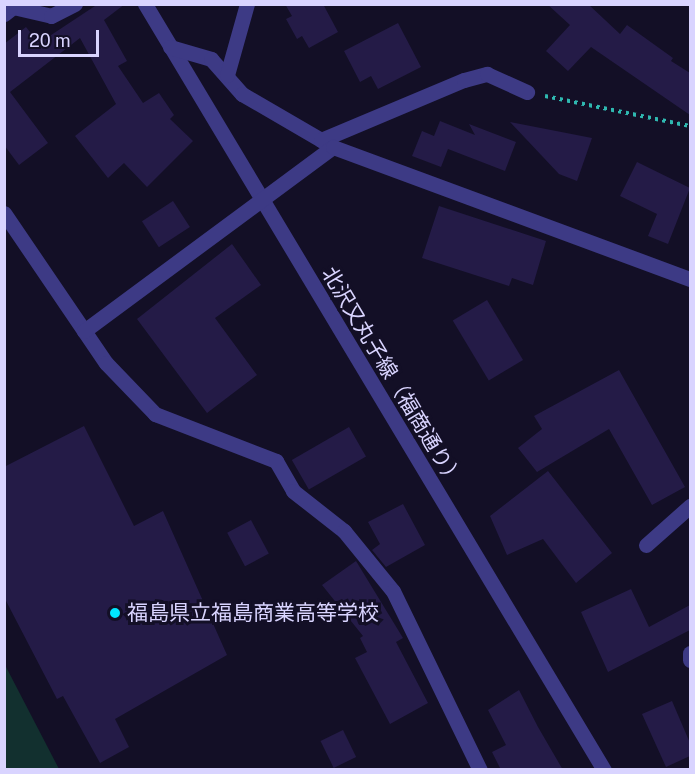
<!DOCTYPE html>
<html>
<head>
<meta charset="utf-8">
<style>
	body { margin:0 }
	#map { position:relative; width:695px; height:774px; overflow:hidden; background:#130f26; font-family:"Public Sans","Noto Sans JP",sans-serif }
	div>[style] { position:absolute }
	.green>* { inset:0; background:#12302f }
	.building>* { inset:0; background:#241b47; transform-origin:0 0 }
	.path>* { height:4px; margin-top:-2px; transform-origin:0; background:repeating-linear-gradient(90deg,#2fb8b0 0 3px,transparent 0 7.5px) }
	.minor>* { height:15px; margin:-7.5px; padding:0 7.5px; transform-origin:7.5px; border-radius:7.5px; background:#3d3a85 }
	.dots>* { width:16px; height:16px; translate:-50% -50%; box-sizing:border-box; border:3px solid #130f26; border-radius:50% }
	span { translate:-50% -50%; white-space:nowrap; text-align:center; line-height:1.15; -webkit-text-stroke:6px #130f26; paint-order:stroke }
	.street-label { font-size:21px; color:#d9d4ff }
	.poi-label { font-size:21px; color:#d9d4ff }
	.left { translate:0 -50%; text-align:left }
	.frame { position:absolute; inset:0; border:6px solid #d9d4ff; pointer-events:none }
	.scale { position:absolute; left:18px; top:30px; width:81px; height:27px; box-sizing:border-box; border:3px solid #d9d4ff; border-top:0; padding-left:8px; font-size:18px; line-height:21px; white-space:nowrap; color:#d9d4ff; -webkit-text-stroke:4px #130f26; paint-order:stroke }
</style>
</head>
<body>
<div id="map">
	<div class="green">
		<i style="clip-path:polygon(4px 665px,5px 665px,59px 769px,5px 769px)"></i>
	</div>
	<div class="building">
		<i style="clip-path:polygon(98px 4px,125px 4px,104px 20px,127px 61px,118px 66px,143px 103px,159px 93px,174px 115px,170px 119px,193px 141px,147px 187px,124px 163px,108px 178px,75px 136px,116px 104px,80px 38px,10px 92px,48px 143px,19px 165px,4px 145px,4px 44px,26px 27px,39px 43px)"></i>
		<i style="clip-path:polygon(285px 4px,323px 4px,338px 32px,309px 48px,302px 36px,297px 39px,286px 19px,292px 16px)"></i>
		<i style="clip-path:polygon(547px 4px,588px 4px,620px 34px,627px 25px,673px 58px,671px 61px,690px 73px,690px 115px,591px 47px,568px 71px,546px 51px,570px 25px)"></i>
		<i style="clip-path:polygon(398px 23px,421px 67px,378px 89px,371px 76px,360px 82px,344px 51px)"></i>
		<i style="clip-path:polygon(440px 121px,475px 135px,469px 124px,516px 142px,505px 171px,448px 149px,441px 167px,412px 156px,422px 131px,434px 136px)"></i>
		<i style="clip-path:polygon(510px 122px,592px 138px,577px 181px,559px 174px)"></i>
		<i style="clip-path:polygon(637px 162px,690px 188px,668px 244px,648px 236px,657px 214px,620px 196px)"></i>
		<i style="left:173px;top:201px;width:31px;height:37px;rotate:57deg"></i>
		<i style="clip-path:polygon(439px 206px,546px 241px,533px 285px,512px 278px,509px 286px,422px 258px)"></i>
		<i style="clip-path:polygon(232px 244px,261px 285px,215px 318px,257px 375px,207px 413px,137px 319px)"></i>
		<i style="left:487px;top:300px;width:70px;height:40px;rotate:59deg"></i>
		<i style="clip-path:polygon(619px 370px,685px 487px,652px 505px,609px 429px,537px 472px,518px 448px,542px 429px,534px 416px)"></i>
		<i style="clip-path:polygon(84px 426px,134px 526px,163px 511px,227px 655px,115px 719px,129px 747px,100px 763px,63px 696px,57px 699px,4px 597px,4px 467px)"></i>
		<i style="left:349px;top:427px;width:34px;height:66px;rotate:60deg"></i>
		<i style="clip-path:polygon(548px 471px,612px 553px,576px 583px,543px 539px,507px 555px,490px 516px)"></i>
		<i style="clip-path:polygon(403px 504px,425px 545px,386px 567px,372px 550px,380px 544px,368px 522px)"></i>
		<i style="left:251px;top:520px;width:38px;height:27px;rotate:62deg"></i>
		<i style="clip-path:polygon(356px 561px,403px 638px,396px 642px,428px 703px,390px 724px,355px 658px,367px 652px,360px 638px,363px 636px,322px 585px)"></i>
		<i style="clip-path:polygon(631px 589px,649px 627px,690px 605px,690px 630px,608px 672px,581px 612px)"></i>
		<i style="clip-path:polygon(519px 690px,538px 727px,563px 770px,501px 770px,492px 752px,506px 745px,488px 710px)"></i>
		<i style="clip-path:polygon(672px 701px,690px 743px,690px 756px,666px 767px,642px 714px)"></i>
		<i style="left:343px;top:730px;width:30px;height:25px;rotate:64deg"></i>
	</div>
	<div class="path">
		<i style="left:545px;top:96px;width:148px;rotate:11.7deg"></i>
	</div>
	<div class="minor">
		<i style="left:145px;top:4px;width:893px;rotate:59.07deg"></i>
		<i style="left:4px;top:14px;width:11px;rotate:-38deg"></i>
		<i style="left:13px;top:7px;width:39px;rotate:13deg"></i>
		<i style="left:51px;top:16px;width:27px;rotate:-27deg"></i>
		<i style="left:170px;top:47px;width:43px;rotate:16.3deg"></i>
		<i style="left:211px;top:59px;width:47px;rotate:48.5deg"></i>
		<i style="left:242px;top:94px;width:99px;rotate:30.2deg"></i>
		<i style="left:227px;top:75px;width:74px;rotate:-74.3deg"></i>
		<i style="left:321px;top:140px;width:155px;rotate:-22.8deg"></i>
		<i style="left:464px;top:80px;width:24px;rotate:-15deg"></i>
		<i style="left:487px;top:74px;width:44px;rotate:24.2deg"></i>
		<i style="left:4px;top:213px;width:181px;rotate:55.8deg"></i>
		<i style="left:106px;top:363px;width:71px;rotate:46.1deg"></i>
		<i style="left:155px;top:414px;width:130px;rotate:21.2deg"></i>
		<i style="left:276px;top:461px;width:34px;rotate:60deg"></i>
		<i style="left:293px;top:491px;width:65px;rotate:38.1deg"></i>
		<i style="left:344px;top:531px;width:77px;rotate:50.8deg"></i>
		<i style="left:393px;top:591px;width:199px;rotate:64.1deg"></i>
		<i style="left:84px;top:331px;width:310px;rotate:-36.5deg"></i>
		<i style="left:333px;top:147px;width:381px;rotate:20.3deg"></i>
		<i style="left:646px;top:545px;width:59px;rotate:-41.6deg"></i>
		<i style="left:690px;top:653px;width:7px;rotate:90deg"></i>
	</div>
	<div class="dots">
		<i style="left:115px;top:613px;background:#00e5ff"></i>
	</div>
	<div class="street-label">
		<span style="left:392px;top:377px;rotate:59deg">北沢又丸子線（福商通り）</span>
	</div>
	<div class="poi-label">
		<span class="left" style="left:127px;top:613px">福島県立福島商業高等学校</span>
	</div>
	<div class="frame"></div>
	<div class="scale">20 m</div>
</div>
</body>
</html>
